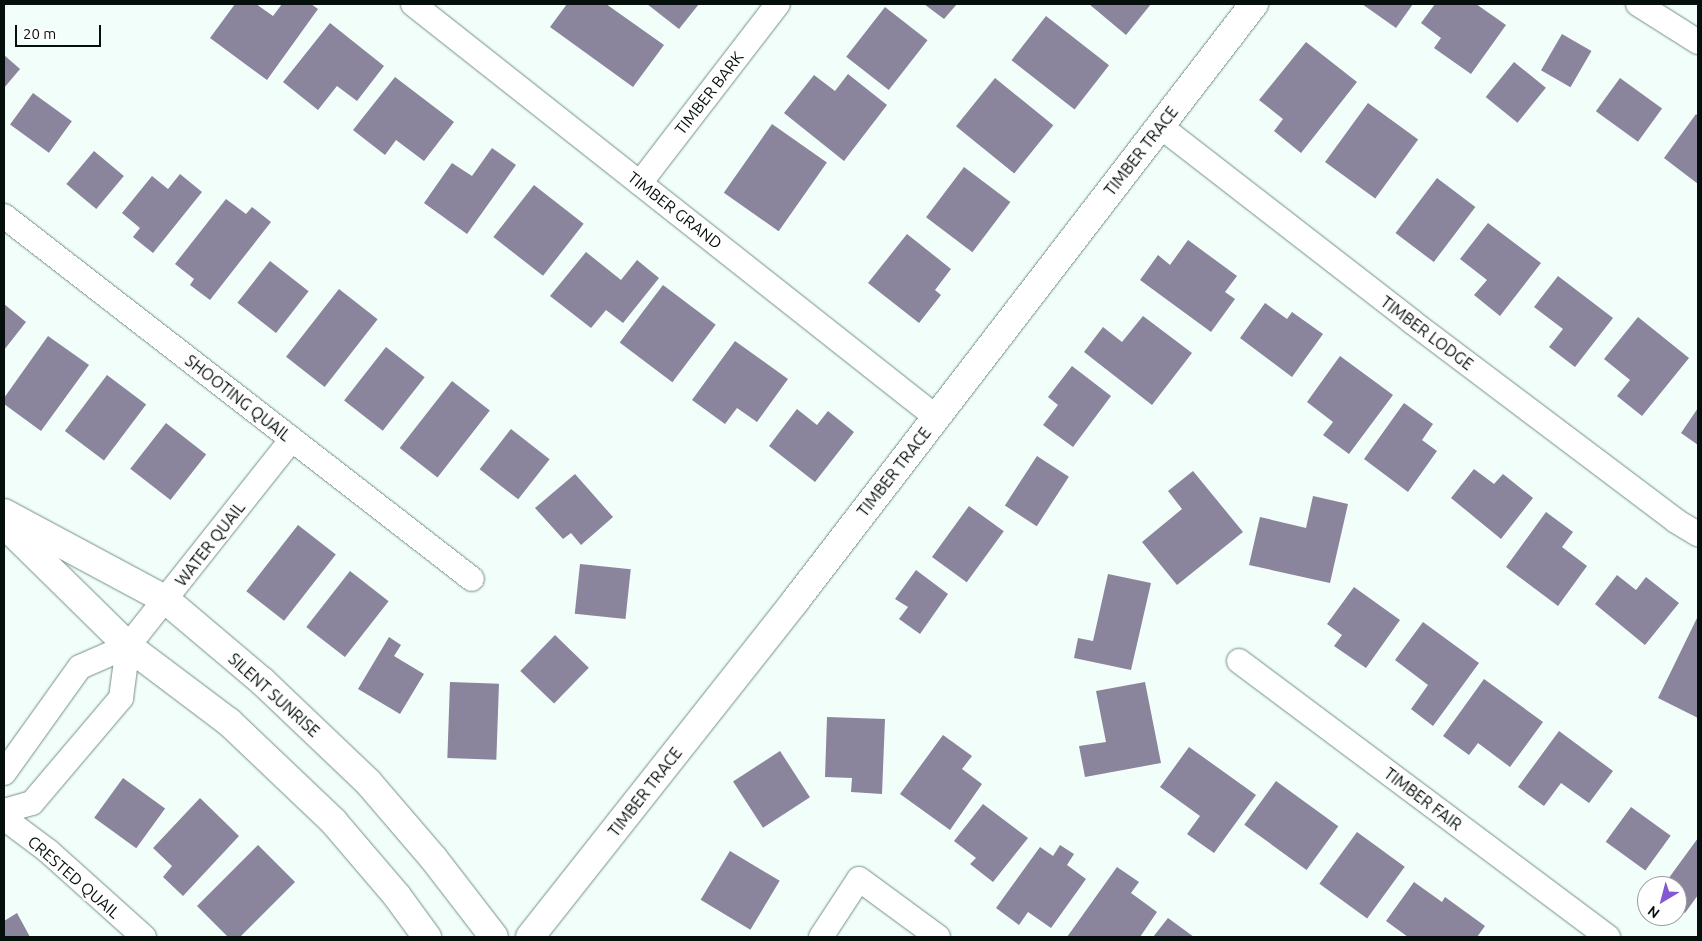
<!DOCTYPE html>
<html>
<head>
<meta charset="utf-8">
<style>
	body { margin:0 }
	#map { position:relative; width:1702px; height:941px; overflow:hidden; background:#f2fefa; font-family:Ubuntu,sans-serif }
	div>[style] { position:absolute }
	.building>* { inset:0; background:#8a849c; transform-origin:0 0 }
	.roads { filter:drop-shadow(0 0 1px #739086) drop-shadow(0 0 1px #739086) }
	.street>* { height:24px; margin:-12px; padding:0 12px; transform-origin:12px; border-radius:12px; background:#fff }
	.secondary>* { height:28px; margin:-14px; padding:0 14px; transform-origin:14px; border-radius:14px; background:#fff }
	span { translate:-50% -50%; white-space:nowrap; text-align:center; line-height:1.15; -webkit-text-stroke:4.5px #fff; paint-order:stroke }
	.street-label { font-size:16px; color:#050f0b }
	.frame { position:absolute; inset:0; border:5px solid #050f0b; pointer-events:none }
	.north { position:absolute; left:1637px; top:876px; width:50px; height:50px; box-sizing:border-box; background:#fff; border:1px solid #9b9f9d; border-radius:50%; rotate:217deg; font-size:14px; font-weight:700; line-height:20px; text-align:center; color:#050f0b }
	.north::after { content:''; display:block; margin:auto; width:18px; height:22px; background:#8358d2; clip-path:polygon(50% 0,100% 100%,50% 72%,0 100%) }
	.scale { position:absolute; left:15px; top:25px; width:86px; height:22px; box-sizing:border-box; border:2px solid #050f0b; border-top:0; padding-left:6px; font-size:15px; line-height:18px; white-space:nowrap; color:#050f0b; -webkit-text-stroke:4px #fff; paint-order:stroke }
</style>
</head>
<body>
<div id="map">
	<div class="building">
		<i style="clip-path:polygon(235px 4px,256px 4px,273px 16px,282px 4px,311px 4px,318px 9px,267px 80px,210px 38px)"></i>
		<i style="clip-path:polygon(567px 4px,606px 4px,664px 45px,633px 87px,550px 27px)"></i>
		<i style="clip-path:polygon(647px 4px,699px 4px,679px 29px)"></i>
		<i style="clip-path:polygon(924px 4px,957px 4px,944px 19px)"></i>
		<i style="clip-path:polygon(1089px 4px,1151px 4px,1126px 35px)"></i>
		<i style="clip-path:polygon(1362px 4px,1413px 4px,1396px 28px)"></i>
		<i style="clip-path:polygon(1435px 4px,1476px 4px,1506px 25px,1471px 74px,1434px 48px,1441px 38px,1421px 23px)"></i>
		<i style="left:885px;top:7px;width:54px;height:63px;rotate:38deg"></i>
		<i style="left:1046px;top:16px;width:80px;height:56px;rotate:38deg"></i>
		<i style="clip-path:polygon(330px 23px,384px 66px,357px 101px,337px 86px,318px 110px,283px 82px)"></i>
		<i style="left:1562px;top:34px;width:34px;height:42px;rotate:30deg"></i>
		<i style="clip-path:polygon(1306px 42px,1357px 82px,1301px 153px,1274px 131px,1283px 119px,1259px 100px)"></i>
		<i style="clip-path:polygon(4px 55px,20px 69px,4px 88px)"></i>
		<i style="left:1514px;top:62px;width:41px;height:45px;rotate:39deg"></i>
		<i style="clip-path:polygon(848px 74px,887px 105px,844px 161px,784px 113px,814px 75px,835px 91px)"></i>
		<i style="clip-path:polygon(395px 77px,454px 122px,424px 161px,396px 140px,385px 155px,353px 130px)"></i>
		<i style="left:995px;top:78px;width:75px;height:62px;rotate:39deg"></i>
		<i style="left:1620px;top:78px;width:52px;height:41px;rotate:36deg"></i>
		<i style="left:33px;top:93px;width:48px;height:39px;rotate:36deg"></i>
		<i style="left:1368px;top:103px;width:62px;height:73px;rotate:36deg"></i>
		<i style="clip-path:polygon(1696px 114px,1698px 116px,1698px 184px,1664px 158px)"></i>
		<i style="left:772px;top:124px;width:67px;height:84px;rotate:35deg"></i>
		<i style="clip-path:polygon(492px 148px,516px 165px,467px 234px,424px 203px,452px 163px,472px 176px)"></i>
		<i style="left:94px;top:151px;width:39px;height:43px;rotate:40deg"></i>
		<i style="left:964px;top:167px;width:58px;height:63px;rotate:37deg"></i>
		<i style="clip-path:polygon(180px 174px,202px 192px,153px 253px,133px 237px,140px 228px,122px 213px,152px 176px,168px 189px)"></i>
		<i style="left:1437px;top:178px;width:48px;height:69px;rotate:37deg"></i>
		<i style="left:534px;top:185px;width:63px;height:66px;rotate:38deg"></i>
		<i style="clip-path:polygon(226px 199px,246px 214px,252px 207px,271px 222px,210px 300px,190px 285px,194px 279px,175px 264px)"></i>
		<i style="clip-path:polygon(1488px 223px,1541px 263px,1500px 316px,1474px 295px,1487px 280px,1460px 259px)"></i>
		<i style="clip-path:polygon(907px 234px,951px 269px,935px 290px,941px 295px,919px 323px,868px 283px)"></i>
		<i style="clip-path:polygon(1188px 240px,1237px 276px,1225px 292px,1235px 299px,1211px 332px,1140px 280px,1158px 255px,1170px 265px)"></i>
		<i style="clip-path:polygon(586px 252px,621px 280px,637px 260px,659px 278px,623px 323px,606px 310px,591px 328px,550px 296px)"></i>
		<i style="left:270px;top:261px;width:49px;height:53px;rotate:38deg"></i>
		<i style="clip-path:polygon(1558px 276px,1613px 318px,1575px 367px,1549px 347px,1563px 329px,1534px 307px)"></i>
		<i style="left:663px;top:285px;width:66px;height:72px;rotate:37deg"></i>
		<i style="left:339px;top:289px;width:49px;height:86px;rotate:38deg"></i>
		<i style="clip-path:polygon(1265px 303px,1287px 319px,1292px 312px,1323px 334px,1292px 377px,1240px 338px)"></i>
		<i style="clip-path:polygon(4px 304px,26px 322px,4px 350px)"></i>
		<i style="clip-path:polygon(1143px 316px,1192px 353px,1152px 405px,1084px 352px,1103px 327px,1122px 342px)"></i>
		<i style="clip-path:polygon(1638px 317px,1689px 358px,1642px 416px,1617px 396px,1630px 380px,1604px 359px)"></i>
		<i style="clip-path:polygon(48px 336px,89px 365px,41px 431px,4px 404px,4px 398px)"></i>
		<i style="clip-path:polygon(735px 341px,788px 379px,757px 422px,737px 408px,725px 424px,692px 400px)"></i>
		<i style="left:386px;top:347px;width:49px;height:68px;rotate:38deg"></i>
		<i style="clip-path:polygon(1340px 356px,1393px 395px,1349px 454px,1323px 435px,1333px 422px,1307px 402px)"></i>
		<i style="clip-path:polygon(1072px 366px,1111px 396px,1073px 447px,1043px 425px,1058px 405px,1048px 397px)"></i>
		<i style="left:107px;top:375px;width:49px;height:70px;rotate:37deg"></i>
		<i style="left:452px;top:381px;width:48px;height:85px;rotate:38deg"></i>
		<i style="clip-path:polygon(1404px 403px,1433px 424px,1422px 440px,1437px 451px,1408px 492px,1364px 459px)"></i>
		<i style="clip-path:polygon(1698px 408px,1698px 445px,1681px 433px)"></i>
		<i style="clip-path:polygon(797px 409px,817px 425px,828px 411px,854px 432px,815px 482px,769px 446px)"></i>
		<i style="left:166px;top:423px;width:51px;height:58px;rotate:38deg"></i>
		<i style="left:511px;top:429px;width:49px;height:51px;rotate:38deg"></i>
		<i style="left:1037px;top:456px;width:38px;height:59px;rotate:33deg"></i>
		<i style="clip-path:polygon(1474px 469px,1494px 484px,1503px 474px,1533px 498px,1501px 539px,1451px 498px)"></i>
		<i style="clip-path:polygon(1193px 471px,1243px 532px,1177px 585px,1142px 542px,1182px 509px,1168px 491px)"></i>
		<i style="clip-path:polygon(575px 474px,613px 517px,581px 545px,571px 533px,563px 539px,535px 508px)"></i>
		<i style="clip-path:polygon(1313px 496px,1348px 504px,1330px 583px,1249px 565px,1260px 517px,1306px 528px)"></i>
		<i style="left:969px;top:506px;width:43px;height:63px;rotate:36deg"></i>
		<i style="clip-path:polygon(1546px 512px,1573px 532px,1562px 547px,1587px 566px,1558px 606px,1506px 567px)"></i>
		<i style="left:298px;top:525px;width:48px;height:84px;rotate:38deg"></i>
		<i style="left:580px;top:564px;width:51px;height:50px;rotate:6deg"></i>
		<i style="clip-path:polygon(916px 570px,948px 594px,920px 634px,899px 619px,908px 607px,895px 599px)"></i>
		<i style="left:350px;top:571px;width:49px;height:71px;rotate:38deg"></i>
		<i style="clip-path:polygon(1108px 574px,1151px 583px,1131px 670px,1074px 658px,1078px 638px,1093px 641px)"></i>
		<i style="clip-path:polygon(1617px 575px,1636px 590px,1646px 577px,1679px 603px,1645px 645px,1595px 604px)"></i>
		<i style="clip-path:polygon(1354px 587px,1400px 620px,1366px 668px,1334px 646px,1342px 635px,1327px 624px)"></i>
		<i style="clip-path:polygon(1698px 616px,1698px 718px,1658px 698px)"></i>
		<i style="clip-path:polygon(1423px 622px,1479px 663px,1433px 726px,1411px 709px,1428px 685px,1395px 660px)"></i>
		<i style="left:555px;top:635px;width:47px;height:50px;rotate:44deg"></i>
		<i style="clip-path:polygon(389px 637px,401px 645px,394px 656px,424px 674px,400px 714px,358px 689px)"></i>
		<i style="clip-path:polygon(1484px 679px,1543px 722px,1510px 767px,1478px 743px,1469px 755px,1443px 736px)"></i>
		<i style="left:450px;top:682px;width:49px;height:76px;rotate:2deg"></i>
		<i style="clip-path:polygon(1145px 682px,1161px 763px,1085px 777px,1079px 746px,1106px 742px,1096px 691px)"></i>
		<i style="clip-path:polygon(827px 717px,885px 719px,882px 794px,851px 792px,852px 778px,825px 777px)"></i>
		<i style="clip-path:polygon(1559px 731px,1613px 771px,1589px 803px,1561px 783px,1544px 806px,1518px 787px)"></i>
		<i style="clip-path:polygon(943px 735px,972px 756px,962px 769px,982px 784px,950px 830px,900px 794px)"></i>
		<i style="clip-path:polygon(1189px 747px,1256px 795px,1214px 853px,1187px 834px,1200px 816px,1160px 787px)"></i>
		<i style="left:780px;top:751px;width:55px;height:56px;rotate:57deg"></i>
		<i style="left:123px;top:778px;width:52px;height:49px;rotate:36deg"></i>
		<i style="left:1276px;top:781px;width:77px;height:54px;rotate:36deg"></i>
		<i style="clip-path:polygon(200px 798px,239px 836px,183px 896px,163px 877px,172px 866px,153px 848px)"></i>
		<i style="clip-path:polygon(983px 804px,1028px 838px,993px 882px,970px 864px,976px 858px,954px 841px)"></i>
		<i style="left:1631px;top:807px;width:49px;height:43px;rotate:36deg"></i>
		<i style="left:1357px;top:832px;width:59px;height:64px;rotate:36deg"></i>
		<i style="clip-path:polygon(1698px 838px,1698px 895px,1685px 913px,1677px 908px,1677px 886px,1663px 886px)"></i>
		<i style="clip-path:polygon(258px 845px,295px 882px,240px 937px,228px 937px,197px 906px)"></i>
		<i style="clip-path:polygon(1060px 845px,1074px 854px,1067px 865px,1086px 879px,1051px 928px,1028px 912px,1019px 925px,996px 908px,1040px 847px,1053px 856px)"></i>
		<i style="left:730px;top:851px;width:58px;height:57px;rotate:31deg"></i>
		<i style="clip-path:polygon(1117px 867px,1139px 882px,1131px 893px,1157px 912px,1140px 937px,1067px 937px)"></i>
		<i style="clip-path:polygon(1414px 882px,1442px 902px,1445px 897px,1485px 926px,1477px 937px,1408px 937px,1386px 921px)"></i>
		<i style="clip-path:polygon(17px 913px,30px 937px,4px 937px,4px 921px)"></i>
		<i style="clip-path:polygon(1168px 918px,1194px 937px,1153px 937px)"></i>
	</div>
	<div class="roads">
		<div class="street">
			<i style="left:413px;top:4px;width:666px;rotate:38.3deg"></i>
			<i style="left:1638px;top:4px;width:71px;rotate:32.3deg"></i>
			<i style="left:1160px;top:126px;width:318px;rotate:37.8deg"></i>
			<i style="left:1411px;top:321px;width:332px;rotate:37deg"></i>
			<i style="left:1676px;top:521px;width:26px;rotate:31deg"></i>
			<i style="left:640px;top:183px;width:226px;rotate:-52.4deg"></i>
			<i style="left:4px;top:216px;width:592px;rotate:37.8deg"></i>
			<i style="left:1239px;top:661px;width:461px;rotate:36.8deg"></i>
			<i style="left:4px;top:773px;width:130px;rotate:-54.4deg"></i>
			<i style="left:80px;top:667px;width:52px;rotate:-23.6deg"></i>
			<i style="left:128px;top:646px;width:263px;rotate:-51.6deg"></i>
			<i style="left:4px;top:811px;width:29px;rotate:-16deg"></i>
			<i style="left:32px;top:803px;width:138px;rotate:-49.7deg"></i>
			<i style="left:121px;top:698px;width:52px;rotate:-82.3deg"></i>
			<i style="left:4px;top:818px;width:55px;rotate:36.9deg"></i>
			<i style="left:48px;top:851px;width:129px;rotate:41.9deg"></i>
			<i style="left:821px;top:937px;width:69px;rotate:-56.8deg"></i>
			<i style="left:859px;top:879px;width:98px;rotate:36.3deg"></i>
		</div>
		<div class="secondary">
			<i style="left:4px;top:513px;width:184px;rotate:28.2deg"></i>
			<i style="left:166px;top:600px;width:126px;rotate:40.2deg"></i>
			<i style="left:262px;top:681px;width:146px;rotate:43.6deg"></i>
			<i style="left:368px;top:782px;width:101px;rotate:49.4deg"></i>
			<i style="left:434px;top:859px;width:98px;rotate:52.4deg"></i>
			<i style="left:4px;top:524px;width:174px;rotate:44.5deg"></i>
			<i style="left:128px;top:646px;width:126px;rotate:37deg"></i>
			<i style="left:229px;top:722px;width:144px;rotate:43.6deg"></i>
			<i style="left:333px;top:821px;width:99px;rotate:49.5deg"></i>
			<i style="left:397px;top:896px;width:51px;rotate:53.8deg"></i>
			<i style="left:530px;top:937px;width:429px;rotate:-51.7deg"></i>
			<i style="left:796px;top:600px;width:752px;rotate:-52.46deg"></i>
		</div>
	</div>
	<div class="street-label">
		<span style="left:709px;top:93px;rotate:-52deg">TIMBER BARK</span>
		<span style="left:1141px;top:151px;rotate:-52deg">TIMBER TRACE</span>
		<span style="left:675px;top:210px;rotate:38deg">TIMBER GRAND</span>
		<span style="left:1427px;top:333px;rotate:37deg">TIMBER LODGE</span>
		<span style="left:238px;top:398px;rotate:38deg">SHOOTING QUAIL</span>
		<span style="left:894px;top:472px;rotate:-52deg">TIMBER TRACE</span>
		<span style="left:210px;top:544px;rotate:-52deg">WATER QUAIL</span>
		<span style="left:274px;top:695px;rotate:42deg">SILENT SUNRISE</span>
		<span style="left:645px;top:792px;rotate:-52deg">TIMBER TRACE</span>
		<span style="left:1423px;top:799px;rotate:37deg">TIMBER FAIR</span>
		<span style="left:74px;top:877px;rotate:41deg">CRESTED QUAIL</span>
	</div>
	<div class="frame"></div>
	<div class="north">N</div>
	<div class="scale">20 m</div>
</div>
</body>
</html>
